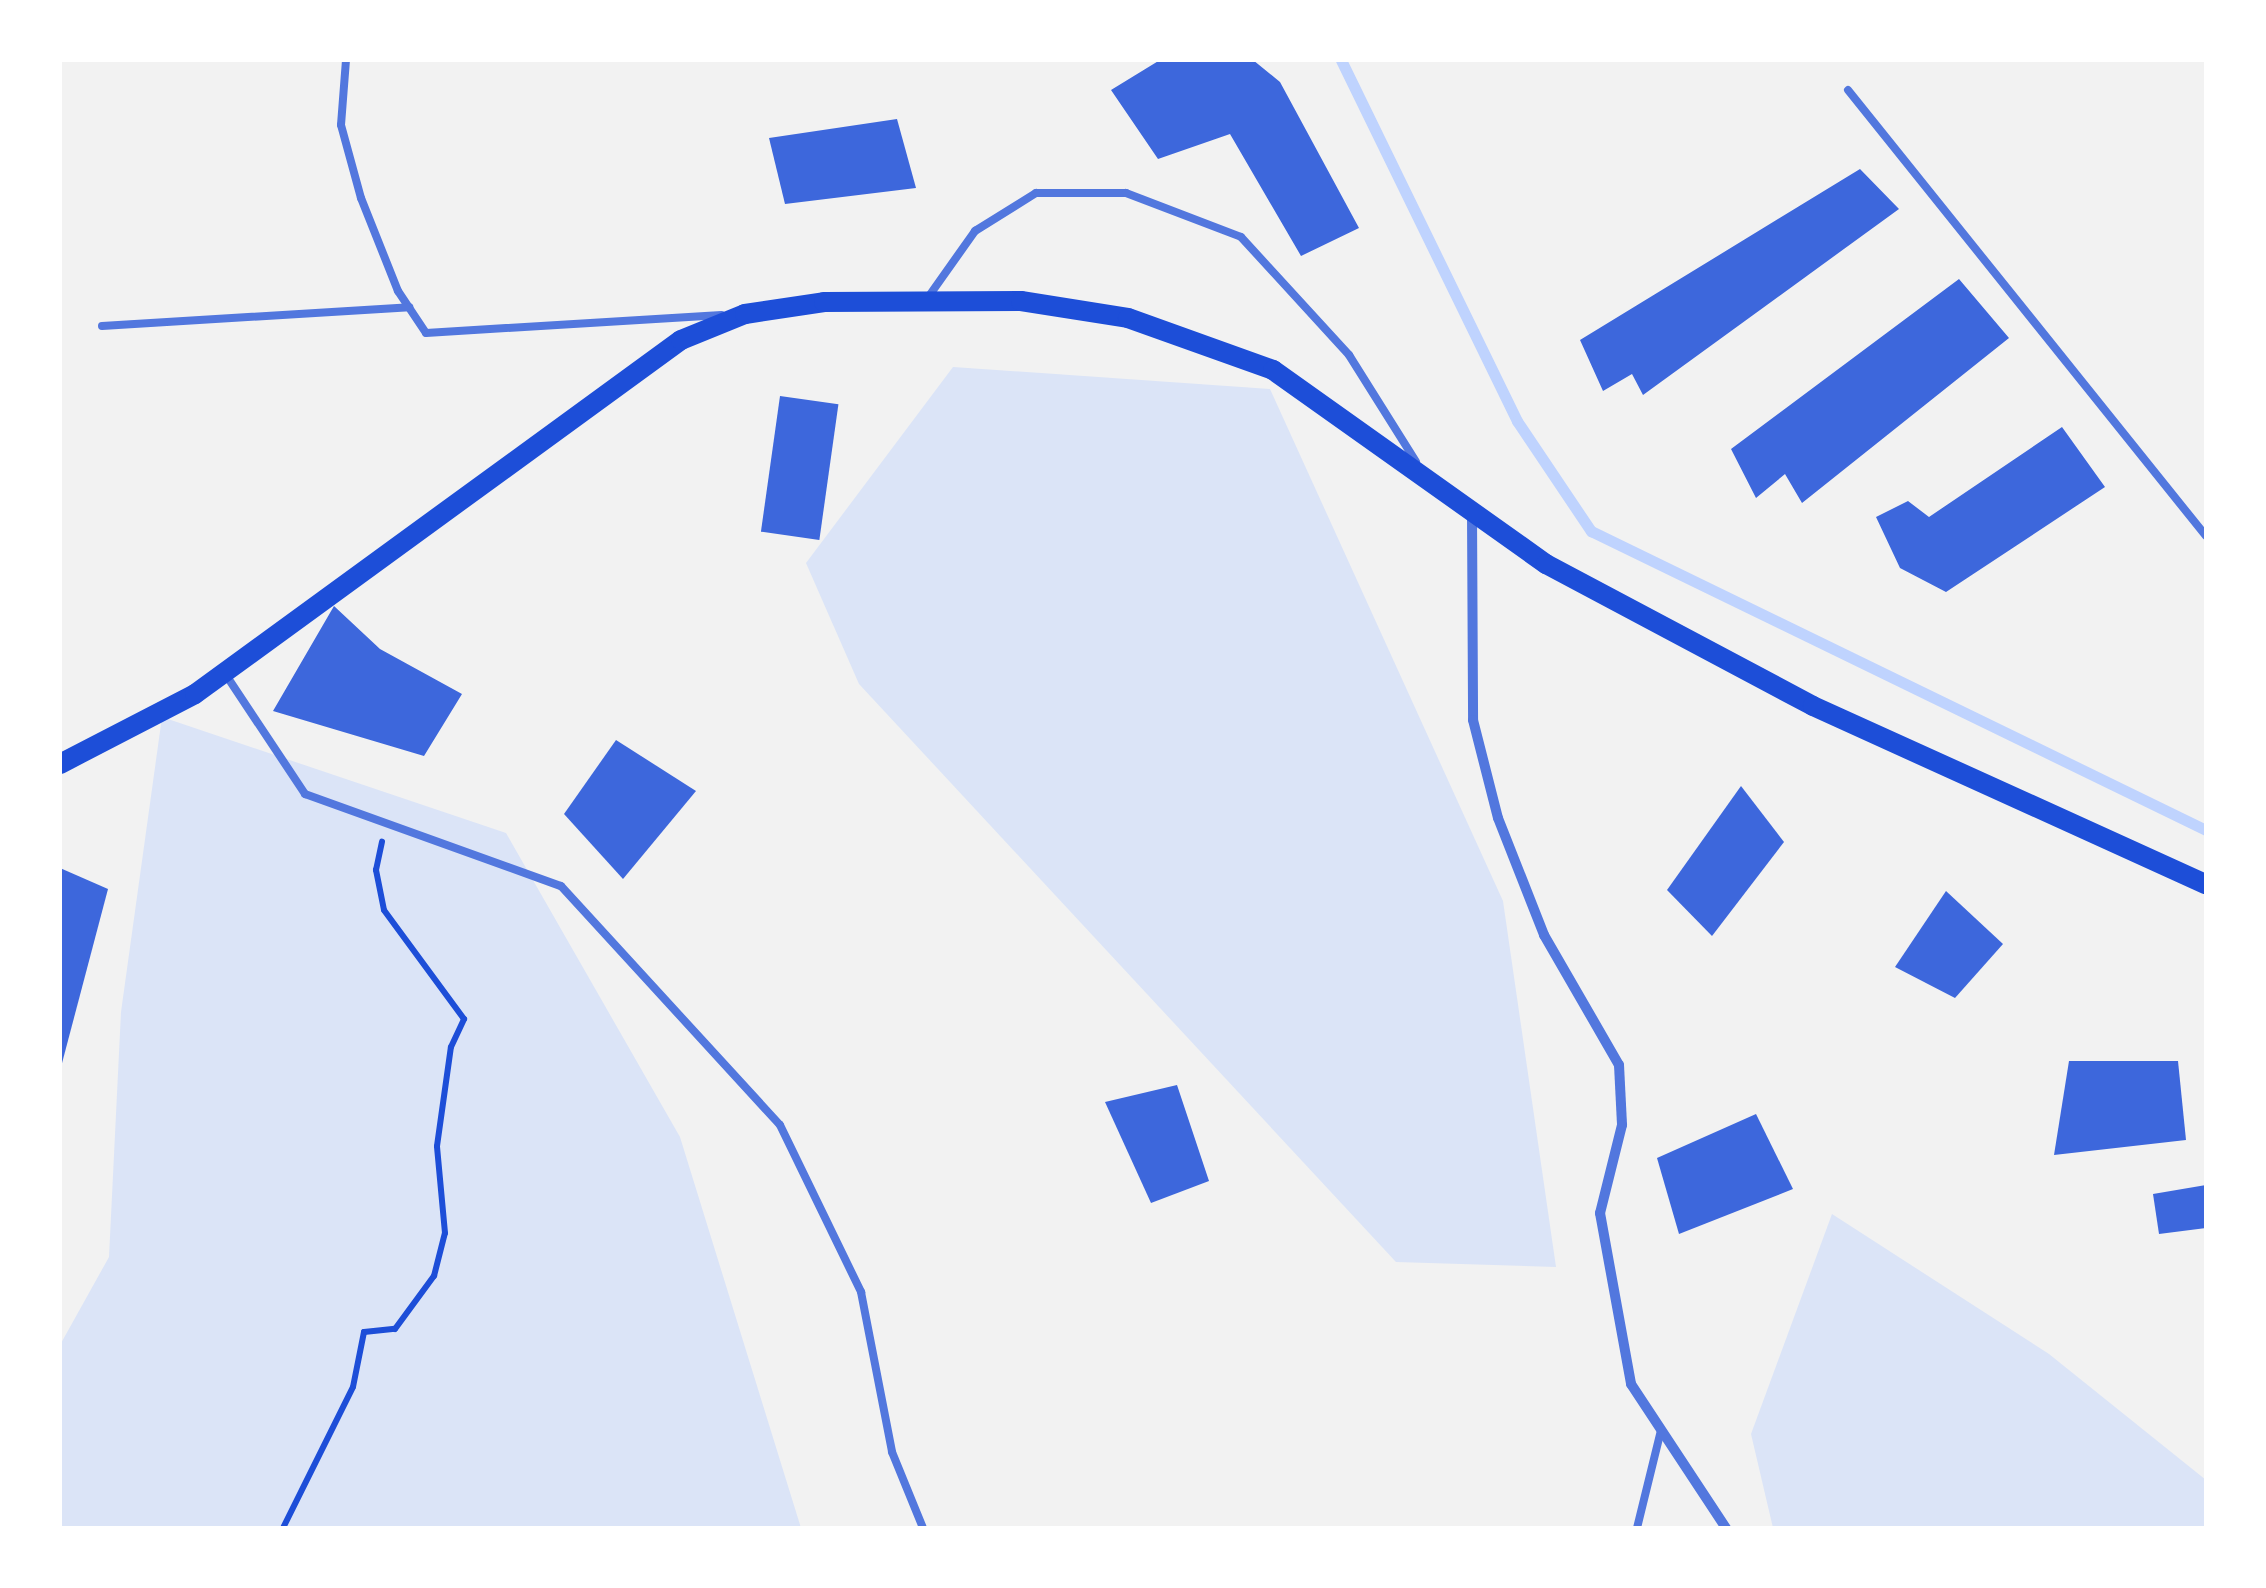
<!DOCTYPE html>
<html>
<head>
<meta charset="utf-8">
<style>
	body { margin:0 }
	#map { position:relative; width:2266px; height:1588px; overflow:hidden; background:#f2f2f2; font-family:"Space Grotesk",sans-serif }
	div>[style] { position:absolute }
	.green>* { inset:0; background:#dbe4f7 }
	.stream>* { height:11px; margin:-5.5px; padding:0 5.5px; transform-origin:5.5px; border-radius:5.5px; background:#bfd3fe }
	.building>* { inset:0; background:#3d67dc; transform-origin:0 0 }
	.path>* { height:6px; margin:-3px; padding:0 3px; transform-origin:3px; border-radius:3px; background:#1d4ed8 }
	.service>* { height:8px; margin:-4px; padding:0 4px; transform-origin:4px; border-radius:4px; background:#5277de }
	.minor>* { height:10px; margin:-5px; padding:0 5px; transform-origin:5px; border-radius:5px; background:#5277de }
	.secondary>* { height:20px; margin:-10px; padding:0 10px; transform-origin:10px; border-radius:10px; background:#1d4ed8 }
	span { translate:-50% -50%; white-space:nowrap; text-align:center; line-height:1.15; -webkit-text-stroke:10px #fff; paint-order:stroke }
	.frame { position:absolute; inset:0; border:62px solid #fff; pointer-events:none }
</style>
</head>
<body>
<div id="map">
	<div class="green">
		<i style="clip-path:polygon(953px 367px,1270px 389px,1503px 901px,1556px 1267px,1396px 1262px,859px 684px,806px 563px)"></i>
		<i style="clip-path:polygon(162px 717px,506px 833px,680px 1137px,801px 1528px,60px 1528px,60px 1345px,109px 1257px,121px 1012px)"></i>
		<i style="clip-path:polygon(1832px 1214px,2049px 1354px,2206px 1480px,2206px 1528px,1773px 1528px,1751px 1434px)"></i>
	</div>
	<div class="stream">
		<i style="left:1341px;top:60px;width:402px;rotate:64deg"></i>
		<i style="left:1517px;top:421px;width:133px;rotate:56.1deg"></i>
		<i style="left:1591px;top:531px;width:684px;rotate:25.93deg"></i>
	</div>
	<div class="building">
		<i style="clip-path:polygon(1160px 60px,1253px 60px,1280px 82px,1359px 228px,1301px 256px,1230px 134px,1158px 159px,1111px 90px)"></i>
		<i style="clip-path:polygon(897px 119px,916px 188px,785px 204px,769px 138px)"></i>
		<i style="clip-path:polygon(1860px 169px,1899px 209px,1643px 395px,1632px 374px,1603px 391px,1580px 340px)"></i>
		<i style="clip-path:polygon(1959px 279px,2009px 338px,1802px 503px,1785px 474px,1756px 498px,1731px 449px)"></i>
		<i style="left:780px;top:396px;width:59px;height:137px;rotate:8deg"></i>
		<i style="clip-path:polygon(2062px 427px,2105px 487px,1946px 592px,1900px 568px,1876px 517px,1908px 501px,1929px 517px)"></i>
		<i style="clip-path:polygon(334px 606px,380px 649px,462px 694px,424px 756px,273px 711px)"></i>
		<i style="clip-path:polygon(616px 740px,696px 791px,623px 879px,564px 814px)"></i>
		<i style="clip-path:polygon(1741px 786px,1784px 842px,1712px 936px,1667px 890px)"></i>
		<i style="clip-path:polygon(60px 868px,108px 889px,61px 1067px,60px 1067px)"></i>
		<i style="clip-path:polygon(1946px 891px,2003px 944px,1955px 998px,1895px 967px)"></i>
		<i style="clip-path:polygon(2069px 1061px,2178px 1061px,2186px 1140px,2054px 1155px)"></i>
		<i style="clip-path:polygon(1177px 1085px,1209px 1181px,1151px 1203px,1105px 1102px)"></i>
		<i style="clip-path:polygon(1756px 1114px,1793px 1189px,1679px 1234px,1657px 1158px)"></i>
		<i style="clip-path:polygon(2206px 1185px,2206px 1228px,2159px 1234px,2153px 1194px)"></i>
	</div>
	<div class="path">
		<i style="left:283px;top:1528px;width:157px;rotate:-63.6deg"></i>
		<i style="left:353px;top:1387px;width:56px;rotate:-78.7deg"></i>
		<i style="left:364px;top:1332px;width:31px;rotate:-6deg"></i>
		<i style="left:395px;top:1329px;width:66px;rotate:-53.7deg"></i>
		<i style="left:434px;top:1276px;width:44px;rotate:-75.7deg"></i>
		<i style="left:445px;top:1233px;width:87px;rotate:-95.3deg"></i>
		<i style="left:437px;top:1146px;width:100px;rotate:-82deg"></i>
		<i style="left:451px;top:1047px;width:31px;rotate:-65deg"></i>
		<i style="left:464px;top:1019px;width:135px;rotate:-126.3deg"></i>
		<i style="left:384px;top:910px;width:41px;rotate:-101.3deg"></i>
		<i style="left:376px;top:870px;width:29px;rotate:-78deg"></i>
	</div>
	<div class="service">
		<i style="left:346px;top:60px;width:65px;rotate:94.4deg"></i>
		<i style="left:341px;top:125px;width:76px;rotate:74.7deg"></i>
		<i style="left:361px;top:198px;width:100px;rotate:68.3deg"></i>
		<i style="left:398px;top:291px;width:50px;rotate:56.3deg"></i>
		<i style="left:426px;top:333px;width:296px;rotate:-3.5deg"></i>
		<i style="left:1848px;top:90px;width:572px;rotate:51.25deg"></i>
		<i style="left:929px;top:296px;width:80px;rotate:-54.7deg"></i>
		<i style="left:975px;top:231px;width:72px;rotate:-31.9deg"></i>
		<i style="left:1036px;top:193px;width:90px"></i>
		<i style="left:1126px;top:193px;width:123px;rotate:20.9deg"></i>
		<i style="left:1241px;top:237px;width:160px;rotate:47.5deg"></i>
		<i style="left:1349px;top:355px;width:126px;rotate:57.9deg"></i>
		<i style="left:102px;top:326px;width:308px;rotate:-3.5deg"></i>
		<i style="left:226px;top:675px;width:143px;rotate:56.4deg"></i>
		<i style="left:305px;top:794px;width:272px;rotate:19.8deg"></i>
		<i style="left:561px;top:886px;width:324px;rotate:47.5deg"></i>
		<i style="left:780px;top:1125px;width:186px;rotate:64.1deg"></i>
		<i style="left:861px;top:1292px;width:163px;rotate:79deg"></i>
		<i style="left:892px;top:1452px;width:82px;rotate:67.8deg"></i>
		<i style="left:1637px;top:1528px;width:101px;rotate:-76.2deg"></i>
	</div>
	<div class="minor">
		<i style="left:1472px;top:514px;width:206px;rotate:89.7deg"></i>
		<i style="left:1473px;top:720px;width:101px;rotate:75.7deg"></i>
		<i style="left:1498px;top:818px;width:126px;rotate:68.5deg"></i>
		<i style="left:1544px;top:935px;width:150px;rotate:60deg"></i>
		<i style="left:1619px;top:1065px;width:60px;rotate:87.1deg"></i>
		<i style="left:1622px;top:1125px;width:91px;rotate:104deg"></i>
		<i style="left:1600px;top:1213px;width:174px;rotate:79.7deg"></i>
		<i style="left:1631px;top:1384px;width:173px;rotate:56.6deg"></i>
	</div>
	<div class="secondary">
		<i style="left:60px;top:764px;width:152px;rotate:-27.4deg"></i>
		<i style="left:195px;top:694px;width:601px;rotate:-36.07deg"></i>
		<i style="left:681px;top:340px;width:69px;rotate:-22.1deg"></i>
		<i style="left:745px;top:314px;width:80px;rotate:-8.6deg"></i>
		<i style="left:824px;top:302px;width:197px;rotate:-0.3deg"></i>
		<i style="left:1021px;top:301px;width:108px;rotate:9deg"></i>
		<i style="left:1128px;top:318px;width:154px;rotate:19.7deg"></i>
		<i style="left:1273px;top:370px;width:335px;rotate:35.4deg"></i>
		<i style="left:1546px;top:564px;width:302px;rotate:28deg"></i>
		<i style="left:1813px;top:706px;width:431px;rotate:24.4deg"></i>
	</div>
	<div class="frame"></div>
</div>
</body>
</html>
